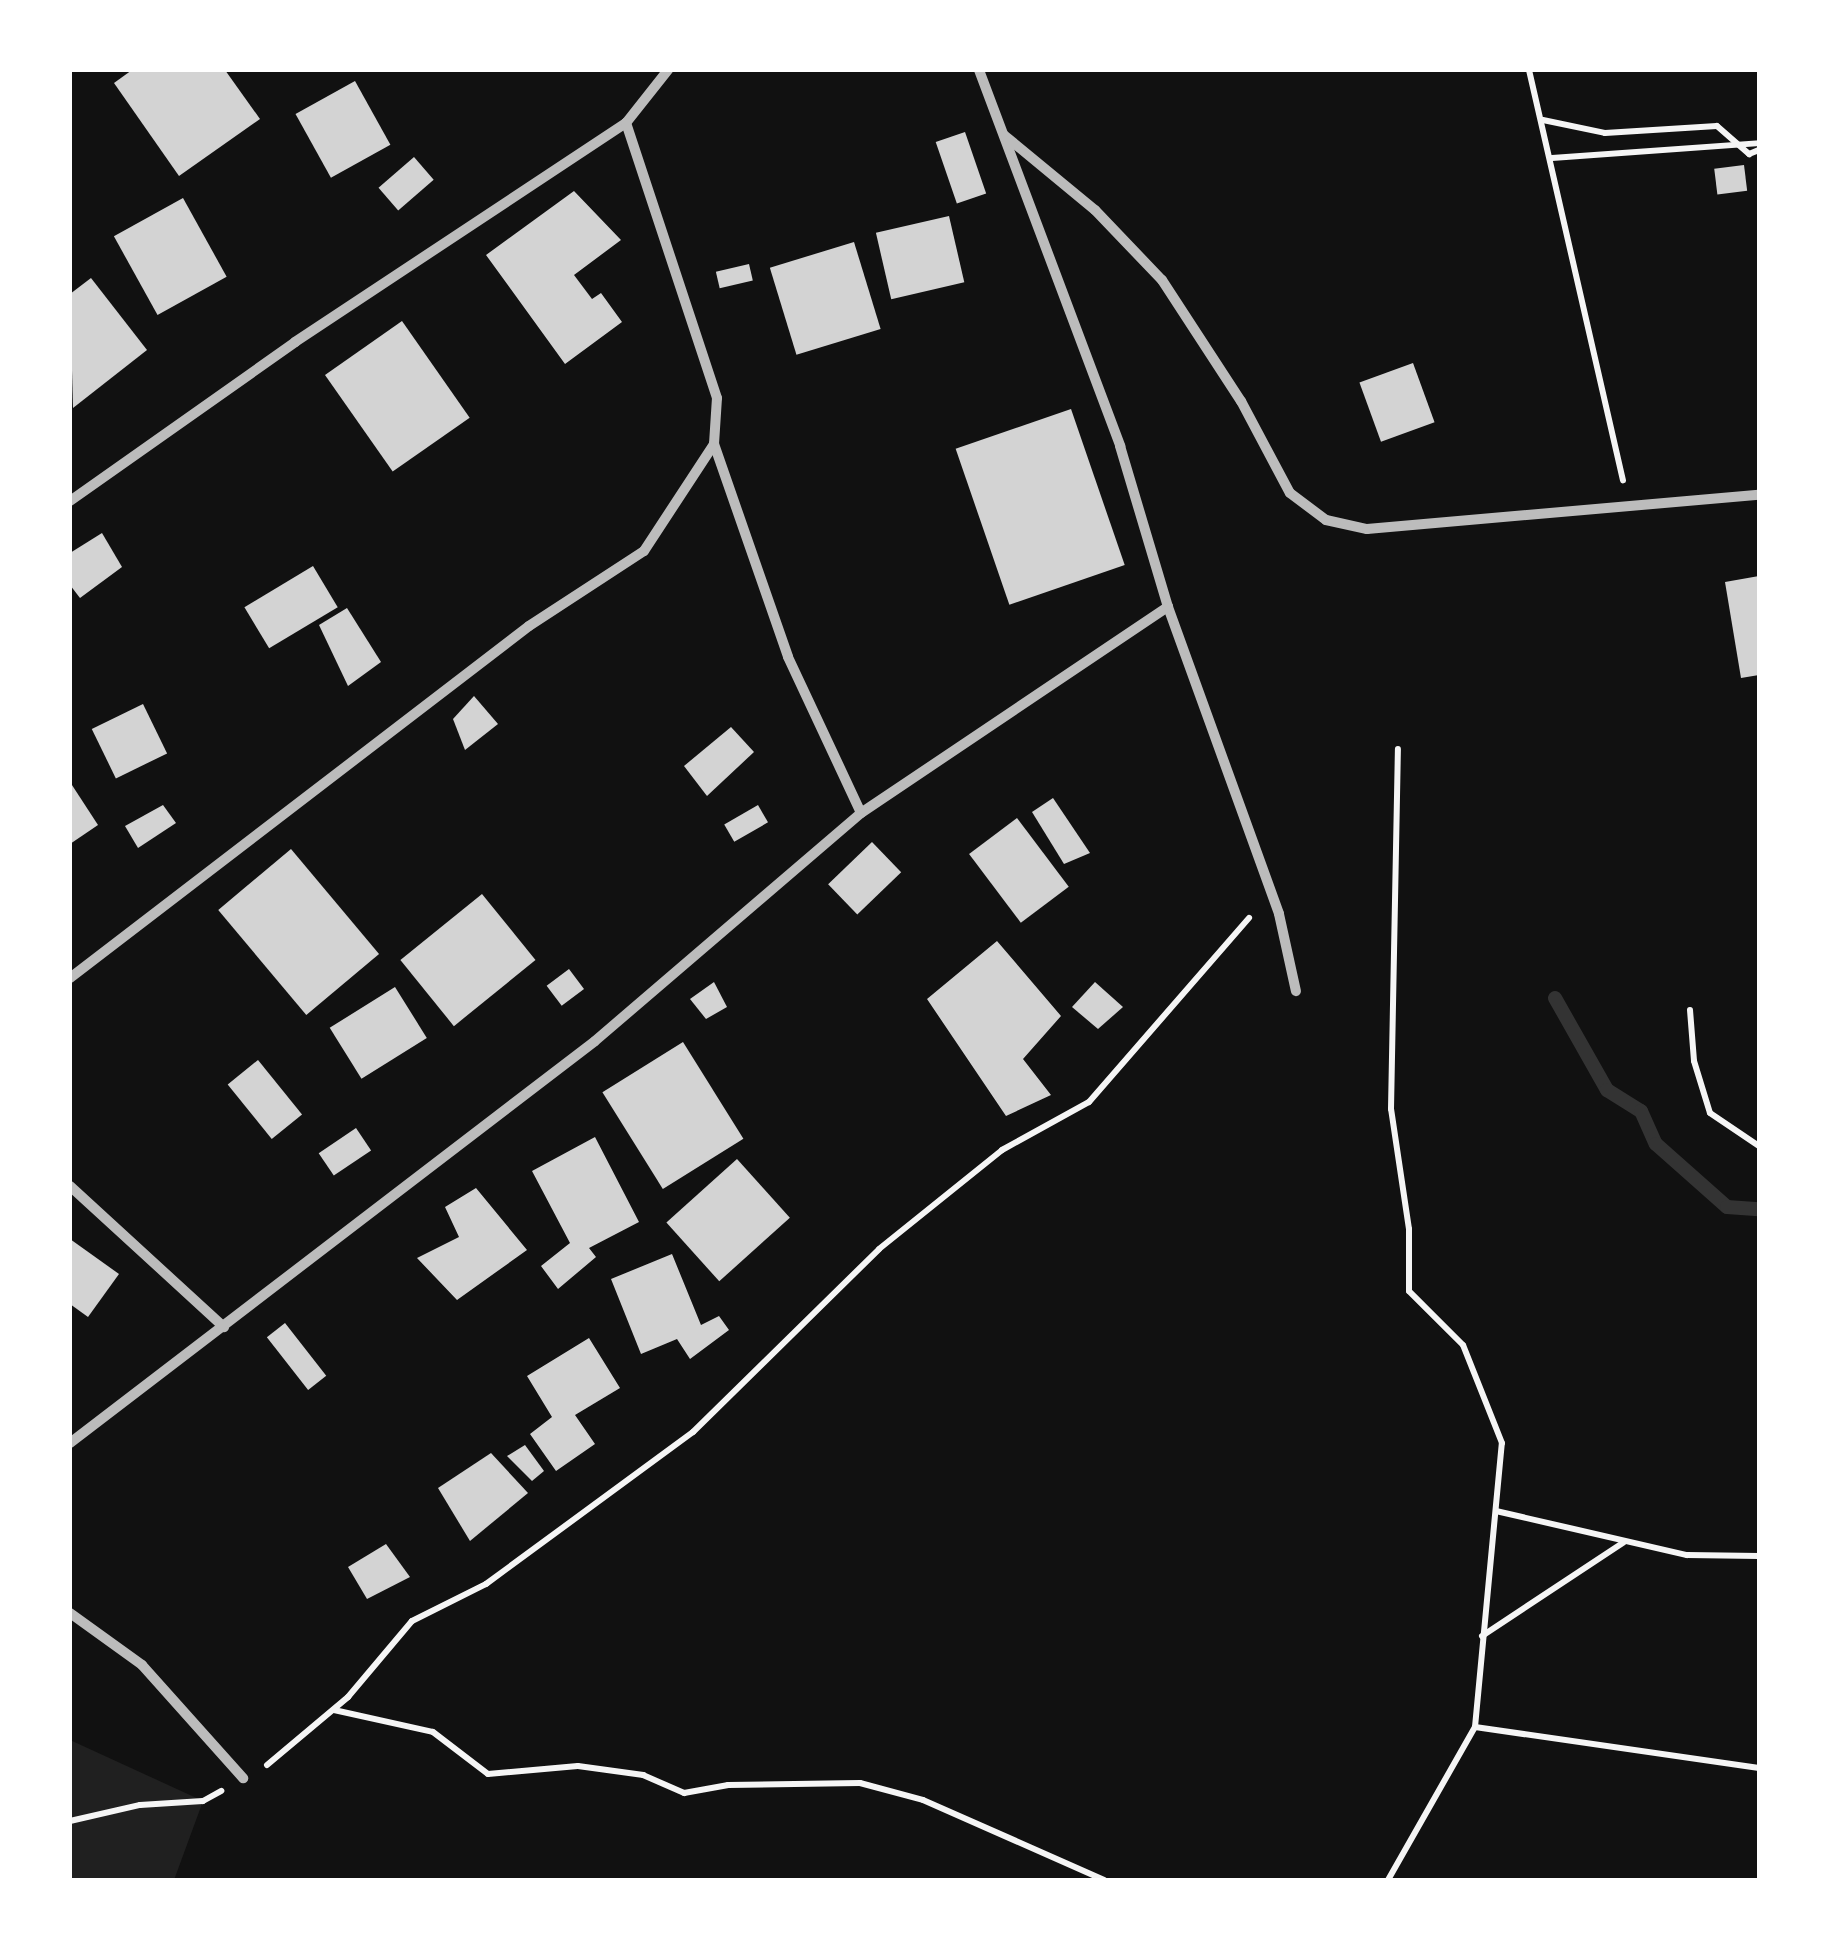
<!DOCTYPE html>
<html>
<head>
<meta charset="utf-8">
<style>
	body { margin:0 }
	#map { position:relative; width:1829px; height:1950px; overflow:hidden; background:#111; font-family:"PT Sans",sans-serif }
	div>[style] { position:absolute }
	.green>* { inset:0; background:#202020 }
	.stream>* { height:14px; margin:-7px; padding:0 7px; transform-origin:7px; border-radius:7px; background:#333 }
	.building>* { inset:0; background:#d3d3d3; transform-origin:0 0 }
	.path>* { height:6px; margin:-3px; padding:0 3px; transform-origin:3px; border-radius:3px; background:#f5f5f5 }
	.minor>* { height:10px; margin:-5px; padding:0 5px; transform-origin:5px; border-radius:5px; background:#bcbcbc }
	span { translate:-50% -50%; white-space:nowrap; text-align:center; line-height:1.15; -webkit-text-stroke:10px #fff; paint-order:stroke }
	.frame { position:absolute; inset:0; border:72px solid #fff; pointer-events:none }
</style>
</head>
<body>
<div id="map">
	<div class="green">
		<i style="clip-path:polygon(70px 1740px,203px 1801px,174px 1880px,70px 1880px)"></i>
	</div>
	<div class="stream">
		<i style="left:1555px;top:998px;width:106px;rotate:60.5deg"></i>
		<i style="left:1607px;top:1090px;width:40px;rotate:32deg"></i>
		<i style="left:1641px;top:1111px;width:36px;rotate:66deg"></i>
		<i style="left:1656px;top:1144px;width:95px;rotate:41.6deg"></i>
		<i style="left:1727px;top:1207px;width:32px;rotate:4deg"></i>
	</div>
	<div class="building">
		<i style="clip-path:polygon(132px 70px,225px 70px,260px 119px,179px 176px,114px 83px)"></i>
		<i style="left:355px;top:81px;width:73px;height:68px;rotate:61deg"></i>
		<i style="left:965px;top:132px;width:65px;height:31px;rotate:71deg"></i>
		<i style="left:414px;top:157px;width:30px;height:47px;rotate:49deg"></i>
		<i style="left:1744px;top:165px;width:26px;height:30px;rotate:83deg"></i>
		<i style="clip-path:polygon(574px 191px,621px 240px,574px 275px,592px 299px,601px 293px,622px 322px,565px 364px,486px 255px)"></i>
		<i style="left:183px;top:198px;width:90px;height:79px;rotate:61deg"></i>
		<i style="left:949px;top:216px;width:68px;height:75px;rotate:77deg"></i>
		<i style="left:854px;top:242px;width:91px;height:88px;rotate:73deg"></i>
		<i style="left:749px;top:264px;width:17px;height:34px;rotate:77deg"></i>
		<i style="clip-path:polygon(91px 278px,147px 350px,73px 408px,70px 294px)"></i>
		<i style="left:402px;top:321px;width:118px;height:94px;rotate:55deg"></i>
		<i style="left:1413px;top:363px;width:63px;height:57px;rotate:70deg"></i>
		<i style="left:1071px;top:409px;width:165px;height:122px;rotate:71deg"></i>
		<i style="clip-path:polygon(102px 533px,122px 567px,80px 598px,70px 585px,70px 553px)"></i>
		<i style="left:313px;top:566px;width:48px;height:80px;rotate:59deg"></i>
		<i style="clip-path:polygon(1759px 576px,1759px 675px,1741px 678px,1725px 582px)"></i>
		<i style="clip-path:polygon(347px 608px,381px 662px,348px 686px,319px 625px)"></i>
		<i style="clip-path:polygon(474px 696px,498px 724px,465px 750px,453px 719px)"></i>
		<i style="left:143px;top:704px;width:55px;height:57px;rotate:64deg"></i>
		<i style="clip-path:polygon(731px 727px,754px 752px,707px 796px,684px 766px)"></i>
		<i style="clip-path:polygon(70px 782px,98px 825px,70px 844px)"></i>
		<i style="clip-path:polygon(1053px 798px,1090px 853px,1064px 864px,1032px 812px)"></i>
		<i style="clip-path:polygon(163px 805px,176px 823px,138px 848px,125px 826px)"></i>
		<i style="left:758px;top:805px;width:20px;height:39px;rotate:60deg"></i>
		<i style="left:1017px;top:818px;width:86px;height:60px;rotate:53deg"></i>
		<i style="left:872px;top:842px;width:42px;height:61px;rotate:46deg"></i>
		<i style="left:291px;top:849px;width:137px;height:95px;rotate:50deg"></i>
		<i style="left:482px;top:894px;width:85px;height:105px;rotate:51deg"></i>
		<i style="clip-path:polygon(997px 941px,1061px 1016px,1023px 1059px,1051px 1095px,1006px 1116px,927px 999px)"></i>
		<i style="left:569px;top:969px;width:25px;height:28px;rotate:53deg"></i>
		<i style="clip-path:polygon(714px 982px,727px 1007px,706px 1019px,690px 999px)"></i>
		<i style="clip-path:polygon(1095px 982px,1123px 1007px,1098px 1029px,1072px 1007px)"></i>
		<i style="left:395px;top:987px;width:60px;height:77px;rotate:58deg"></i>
		<i style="left:683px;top:1042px;width:114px;height:95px;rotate:58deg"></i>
		<i style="left:258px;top:1060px;width:70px;height:39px;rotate:51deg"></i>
		<i style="left:356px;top:1128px;width:27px;height:45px;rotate:56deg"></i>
		<i style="clip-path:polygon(595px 1137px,639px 1222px,589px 1248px,596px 1257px,558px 1289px,541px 1266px,570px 1243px,532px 1171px)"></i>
		<i style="left:737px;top:1159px;width:79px;height:95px;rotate:48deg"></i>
		<i style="clip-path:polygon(476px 1188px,527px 1250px,457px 1300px,417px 1258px,459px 1237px,445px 1207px)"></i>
		<i style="clip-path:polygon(70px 1239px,119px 1274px,88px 1317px,70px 1304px)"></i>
		<i style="clip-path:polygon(672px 1254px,701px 1325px,719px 1316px,729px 1330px,690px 1359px,677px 1339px,641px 1354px,611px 1279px)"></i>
		<i style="left:285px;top:1323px;width:67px;height:23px;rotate:52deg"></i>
		<i style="clip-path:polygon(589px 1338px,620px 1388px,575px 1415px,595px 1444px,556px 1471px,530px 1434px,552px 1417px,527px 1376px)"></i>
		<i style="clip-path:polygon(525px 1445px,544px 1471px,532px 1481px,507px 1456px)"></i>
		<i style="clip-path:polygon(491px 1453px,528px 1493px,470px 1541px,438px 1488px)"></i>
		<i style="clip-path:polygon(386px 1544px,410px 1577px,367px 1599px,348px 1567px)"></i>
	</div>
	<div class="path">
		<i style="left:1529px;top:70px;width:421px;rotate:77.1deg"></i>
		<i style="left:1543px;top:120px;width:63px;rotate:11.8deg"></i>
		<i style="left:1605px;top:133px;width:112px;rotate:-3.6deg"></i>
		<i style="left:1717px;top:126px;width:43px;rotate:41.2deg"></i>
		<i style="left:1749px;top:154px;width:11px;rotate:-22deg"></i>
		<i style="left:1552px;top:158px;width:208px;rotate:-4.1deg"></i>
		<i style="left:1690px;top:1010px;width:51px;rotate:85.5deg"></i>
		<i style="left:1694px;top:1061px;width:54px;rotate:72.9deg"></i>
		<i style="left:1710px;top:1113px;width:59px;rotate:34deg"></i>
		<i style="left:1496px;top:1511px;width:196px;rotate:13deg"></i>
		<i style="left:1687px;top:1555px;width:72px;rotate:0.8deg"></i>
		<i style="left:1482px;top:1636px;width:170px;rotate:-33.5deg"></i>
		<i style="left:334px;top:1710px;width:101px;rotate:12.5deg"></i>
		<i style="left:433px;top:1732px;width:69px;rotate:37.4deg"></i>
		<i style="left:488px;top:1774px;width:90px;rotate:-5.1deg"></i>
		<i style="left:578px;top:1766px;width:66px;rotate:7.9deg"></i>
		<i style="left:643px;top:1775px;width:45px;rotate:23.7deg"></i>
		<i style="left:684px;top:1793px;width:45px;rotate:-10.3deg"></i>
		<i style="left:728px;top:1785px;width:132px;rotate:-0.9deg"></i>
		<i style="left:860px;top:1783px;width:65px;rotate:15.1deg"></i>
		<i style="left:923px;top:1800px;width:198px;rotate:23.8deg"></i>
		<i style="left:1475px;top:1727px;width:287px;rotate:8.2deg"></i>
		<i style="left:267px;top:1765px;width:106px;rotate:-40deg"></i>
		<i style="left:348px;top:1697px;width:99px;rotate:-49.9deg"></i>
		<i style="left:412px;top:1621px;width:83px;rotate:-26.6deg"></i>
		<i style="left:486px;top:1584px;width:257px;rotate:-36.3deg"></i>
		<i style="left:693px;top:1432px;width:261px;rotate:-44.5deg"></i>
		<i style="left:879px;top:1249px;width:158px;rotate:-38.8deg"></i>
		<i style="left:1002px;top:1150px;width:99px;rotate:-28.9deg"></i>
		<i style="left:1089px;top:1102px;width:244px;rotate:-49deg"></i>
		<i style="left:70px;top:1821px;width:72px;rotate:-12.9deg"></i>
		<i style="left:140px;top:1805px;width:63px;rotate:-3.6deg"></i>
		<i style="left:203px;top:1801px;width:21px;rotate:-29deg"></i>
		<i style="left:1388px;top:1880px;width:176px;rotate:-60.4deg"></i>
		<i style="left:1475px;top:1727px;width:285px;rotate:-84.6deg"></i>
		<i style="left:1502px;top:1443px;width:105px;rotate:-111.7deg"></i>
		<i style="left:1463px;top:1345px;width:76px;rotate:-135deg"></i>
		<i style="left:1409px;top:1291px;width:62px;rotate:-90deg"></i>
		<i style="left:1409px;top:1229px;width:121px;rotate:-98.5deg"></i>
		<i style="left:1391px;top:1109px;width:360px;rotate:-88.9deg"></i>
	</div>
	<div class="minor">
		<i style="left:979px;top:70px;width:402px;rotate:69.4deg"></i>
		<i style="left:1120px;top:446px;width:168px;rotate:73.4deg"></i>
		<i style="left:1168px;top:607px;width:326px;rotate:70.1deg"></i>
		<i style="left:1279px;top:914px;width:79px;rotate:77.6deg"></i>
		<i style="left:1004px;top:135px;width:118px;rotate:39.5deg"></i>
		<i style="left:1095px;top:210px;width:97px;rotate:46.3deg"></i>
		<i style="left:1162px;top:280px;width:145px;rotate:56.9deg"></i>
		<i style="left:1241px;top:401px;width:104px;rotate:62deg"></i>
		<i style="left:1290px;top:493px;width:45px;rotate:36.9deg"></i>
		<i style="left:1326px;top:520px;width:42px;rotate:12.4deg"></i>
		<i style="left:1367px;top:529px;width:393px;rotate:-5deg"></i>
		<i style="left:714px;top:444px;width:225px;rotate:70.8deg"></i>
		<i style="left:788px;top:657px;width:172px;rotate:64.9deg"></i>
		<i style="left:70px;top:501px;width:276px;rotate:-35.2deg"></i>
		<i style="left:295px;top:342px;width:397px;rotate:-33.5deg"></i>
		<i style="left:626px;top:123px;width:68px;rotate:-51.6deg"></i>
		<i style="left:70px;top:978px;width:578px;rotate:-37.48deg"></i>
		<i style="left:529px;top:626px;width:137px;rotate:-33.1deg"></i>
		<i style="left:644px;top:551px;width:128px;rotate:-56.8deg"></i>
		<i style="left:714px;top:444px;width:46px;rotate:-86.3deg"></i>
		<i style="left:717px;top:398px;width:290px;rotate:-108.3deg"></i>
		<i style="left:70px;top:1186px;width:209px;rotate:42.5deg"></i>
		<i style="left:70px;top:1443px;width:661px;rotate:-37.44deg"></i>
		<i style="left:595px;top:1041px;width:350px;rotate:-40.6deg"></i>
		<i style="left:861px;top:813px;width:370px;rotate:-33.9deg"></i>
		<i style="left:70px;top:1613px;width:89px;rotate:35.8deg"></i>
		<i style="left:142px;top:1665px;width:152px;rotate:48.2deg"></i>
	</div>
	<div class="frame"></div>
</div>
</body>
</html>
